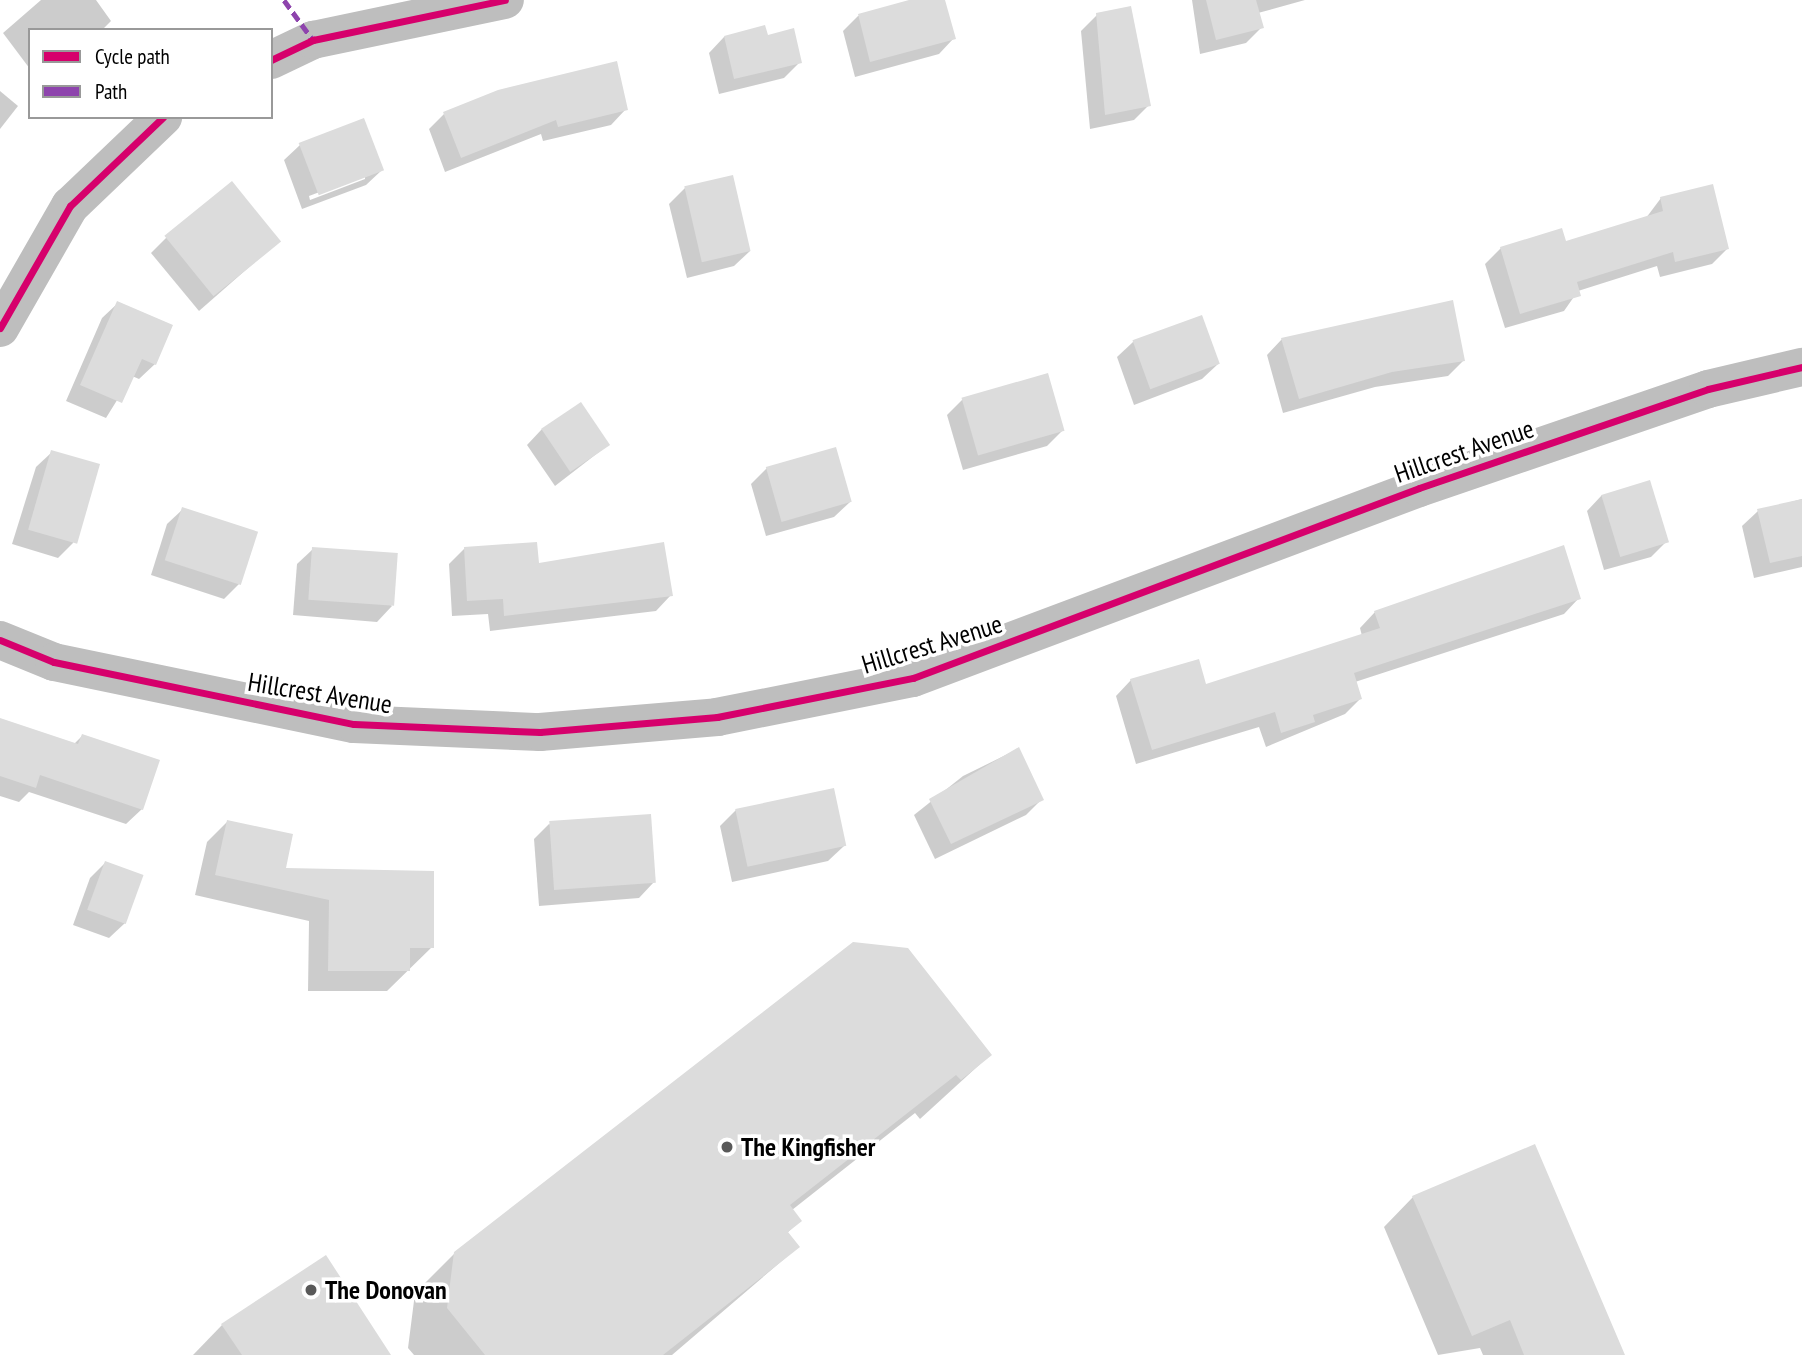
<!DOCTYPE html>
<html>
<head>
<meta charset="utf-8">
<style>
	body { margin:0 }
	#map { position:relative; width:1802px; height:1355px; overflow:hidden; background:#fff; font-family:"PT Sans Narrow",sans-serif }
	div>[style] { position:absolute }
	.shadow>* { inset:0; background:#0003 }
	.building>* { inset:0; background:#dcdcdc; transform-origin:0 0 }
	.minor>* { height:38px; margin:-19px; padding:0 19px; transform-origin:19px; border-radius:19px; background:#bebebe }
	.quiet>* { height:5px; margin-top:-2.5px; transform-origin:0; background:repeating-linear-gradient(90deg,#8e44ad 0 10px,transparent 0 15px) }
	.cycleway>* { height:7px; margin:-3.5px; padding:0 3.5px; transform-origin:3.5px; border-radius:3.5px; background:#d6006c }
	.dots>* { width:19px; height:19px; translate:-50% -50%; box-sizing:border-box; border:4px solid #fff; border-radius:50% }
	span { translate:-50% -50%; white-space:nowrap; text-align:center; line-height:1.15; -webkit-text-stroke:7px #fff; paint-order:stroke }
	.street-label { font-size:26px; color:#000 }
	.poi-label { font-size:26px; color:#000; font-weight:700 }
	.left { translate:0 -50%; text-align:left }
	.legend { position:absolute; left:28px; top:28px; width:245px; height:91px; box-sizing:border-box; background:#fff; border:2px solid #999; margin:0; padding:9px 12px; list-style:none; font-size:21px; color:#000 }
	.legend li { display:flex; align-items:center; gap:14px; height:35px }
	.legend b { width:35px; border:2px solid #999 }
</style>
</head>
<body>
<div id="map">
	<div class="shadow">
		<i style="clip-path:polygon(41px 0,96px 0,111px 21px,102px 30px,30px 30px,30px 69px,3px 33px)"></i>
		<i style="clip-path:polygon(916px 0,944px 0,954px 38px,939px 54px,855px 77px,843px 31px,858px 16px)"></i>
		<i style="clip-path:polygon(1192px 0,1305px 0,1258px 13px,1262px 27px,1246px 43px,1200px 54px)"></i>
		<i style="clip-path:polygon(1097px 15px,1149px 105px,1134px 120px,1090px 129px,1081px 31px)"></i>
		<i style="clip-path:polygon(724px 37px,767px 37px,800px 62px,784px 78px,719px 94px,709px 53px)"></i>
		<i style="clip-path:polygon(0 91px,18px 106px,0 129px)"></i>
		<i style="clip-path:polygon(626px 109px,611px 125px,543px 141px,541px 134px,445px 172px,429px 129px,444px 114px)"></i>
		<i style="clip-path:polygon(evenodd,363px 121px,382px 170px,366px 185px,302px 209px,284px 160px,300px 145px,363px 121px,365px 175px,365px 179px,310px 200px,309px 196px,365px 175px)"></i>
		<i style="clip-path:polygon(685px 188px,750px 251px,734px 266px,687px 278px,669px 204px)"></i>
		<i style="clip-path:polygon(1661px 198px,1727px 249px,1712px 264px,1660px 277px,1657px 266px,1578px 291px,1564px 311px,1505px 328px,1485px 264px,1501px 248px,1565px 243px,1646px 218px)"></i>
		<i style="clip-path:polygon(166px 238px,279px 241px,199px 311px,151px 253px)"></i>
		<i style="clip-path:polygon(118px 303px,155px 364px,139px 379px,132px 376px,106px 418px,66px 401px,102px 318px)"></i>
		<i style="clip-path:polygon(1201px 317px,1218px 364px,1202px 379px,1134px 405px,1117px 357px,1133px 342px)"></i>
		<i style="clip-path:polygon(1282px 339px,1463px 361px,1448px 376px,1375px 387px,1283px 413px,1267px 355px)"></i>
		<i style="clip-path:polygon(963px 399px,1063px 430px,1047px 446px,963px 470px,947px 415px)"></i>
		<i style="clip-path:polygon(542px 429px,608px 445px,555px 486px,527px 445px)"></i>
		<i style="clip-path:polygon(52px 452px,97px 466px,73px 543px,58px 558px,12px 544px,36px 467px)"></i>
		<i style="clip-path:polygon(767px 468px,850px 502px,834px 517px,766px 536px,751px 484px)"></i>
		<i style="clip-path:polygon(1602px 495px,1667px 541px,1651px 557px,1604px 570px,1587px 511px)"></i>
		<i style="clip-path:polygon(1802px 499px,1802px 567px,1754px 578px,1742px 526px,1758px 511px)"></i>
		<i style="clip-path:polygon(183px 509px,240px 583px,224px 599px,151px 575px,167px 524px)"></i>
		<i style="clip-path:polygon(465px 548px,537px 565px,671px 595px,656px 611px,490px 631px,488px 614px,452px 616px,449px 564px)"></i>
		<i style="clip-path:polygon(313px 549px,392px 606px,377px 622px,293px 615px,297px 564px)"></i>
		<i style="clip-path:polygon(1579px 598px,1564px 614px,1355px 682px,1360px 699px,1345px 714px,1266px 747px,1259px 727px,1136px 764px,1116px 696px,1131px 680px,1205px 686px,1362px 636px,1360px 628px,1375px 612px)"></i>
		<i style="clip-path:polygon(0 720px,73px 745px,82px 736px,142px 809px,126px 824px,29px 792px,19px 802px,0 796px)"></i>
		<i style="clip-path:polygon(1018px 749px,1042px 799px,1026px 815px,935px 859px,914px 815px,963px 776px)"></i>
		<i style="clip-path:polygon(736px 810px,844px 846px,828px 861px,732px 882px,720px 826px)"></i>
		<i style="clip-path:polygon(228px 821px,283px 870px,432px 947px,387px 991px,308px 991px,309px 921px,195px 895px,207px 842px)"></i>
		<i style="clip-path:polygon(549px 824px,654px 882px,639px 898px,539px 906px,534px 839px)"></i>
		<i style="clip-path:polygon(105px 863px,125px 923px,109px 938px,73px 925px,90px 878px)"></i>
		<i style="clip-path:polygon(990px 1055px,920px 1119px,915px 1113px,792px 1210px,800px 1221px,787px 1233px,798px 1247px,672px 1355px,414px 1355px,408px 1348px,415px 1293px,455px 1253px)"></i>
		<i style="clip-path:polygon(1413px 1197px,1623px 1355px,1483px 1355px,1480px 1348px,1438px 1355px,1384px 1227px)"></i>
		<i style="clip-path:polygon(222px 1325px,389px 1355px,193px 1355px)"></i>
	</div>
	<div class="building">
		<i style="clip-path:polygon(909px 0,945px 0,956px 39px,870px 62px,858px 14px)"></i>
		<i style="clip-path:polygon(1206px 0,1256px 0,1264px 28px,1216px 40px)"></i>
		<i style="clip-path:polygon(1131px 6px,1151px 106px,1105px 115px,1096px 13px)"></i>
		<i style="clip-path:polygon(765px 25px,768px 35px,794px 28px,802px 63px,734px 79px,724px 36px)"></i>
		<i style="clip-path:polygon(617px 61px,628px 110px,558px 127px,556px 120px,461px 158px,443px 112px,498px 90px)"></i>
		<i style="left:364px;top:118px;width:56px;height:70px;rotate:69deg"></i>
		<i style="left:733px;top:175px;width:78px;height:50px;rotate:77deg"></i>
		<i style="left:232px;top:181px;width:78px;height:87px;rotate:51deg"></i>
		<i style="clip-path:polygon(1713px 184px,1729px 249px,1675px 262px,1673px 252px,1577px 282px,1581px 296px,1520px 314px,1500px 247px,1562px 228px,1566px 241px,1663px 211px,1660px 197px)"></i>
		<i style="clip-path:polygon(1453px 300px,1465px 361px,1392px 372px,1299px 399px,1281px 338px)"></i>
		<i style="clip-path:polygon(117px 301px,173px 325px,156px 365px,142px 359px,122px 403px,80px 385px)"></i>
		<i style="left:1202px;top:315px;width:52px;height:74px;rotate:70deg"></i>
		<i style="left:1048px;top:373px;width:60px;height:90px;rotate:74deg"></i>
		<i style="left:581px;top:402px;width:52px;height:48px;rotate:56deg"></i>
		<i style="left:836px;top:447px;width:57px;height:73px;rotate:74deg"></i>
		<i style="left:51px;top:450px;width:51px;height:83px;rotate:16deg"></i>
		<i style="left:1650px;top:480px;width:65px;height:51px;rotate:73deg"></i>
		<i style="clip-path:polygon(1802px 499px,1802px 556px,1770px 563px,1757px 509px)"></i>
		<i style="left:182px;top:507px;width:80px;height:56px;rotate:18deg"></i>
		<i style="clip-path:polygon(537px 542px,539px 563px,664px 542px,673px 596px,504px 616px,503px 599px,467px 601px,464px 547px)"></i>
		<i style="clip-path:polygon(1564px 545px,1581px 599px,1354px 673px,1362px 699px,1313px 715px,1315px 722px,1281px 733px,1275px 712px,1152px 750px,1130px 679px,1199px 659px,1206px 684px,1380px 628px,1374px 611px)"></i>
		<i style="left:312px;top:547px;width:86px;height:53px;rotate:4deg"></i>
		<i style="clip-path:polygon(0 718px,78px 744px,82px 734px,160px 760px,143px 810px,40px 775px,36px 788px,0 776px)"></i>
		<i style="clip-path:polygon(1019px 747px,1044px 800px,951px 844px,929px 799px)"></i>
		<i style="left:834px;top:788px;width:59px;height:101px;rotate:78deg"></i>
		<i style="left:651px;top:814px;width:69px;height:102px;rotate:86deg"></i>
		<i style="clip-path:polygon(227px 820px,293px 834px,286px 868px,434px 871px,434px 948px,410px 948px,410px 971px,328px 971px,329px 900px,215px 875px)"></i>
		<i style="left:105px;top:861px;width:41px;height:52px;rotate:20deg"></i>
		<i style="clip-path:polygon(853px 942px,908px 948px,992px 1055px,961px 1080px,956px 1075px,790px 1205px,802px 1221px,788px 1232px,800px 1247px,663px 1355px,485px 1355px,447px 1308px,454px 1252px)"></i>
		<i style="clip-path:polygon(1535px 1144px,1625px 1355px,1524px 1355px,1510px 1320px,1472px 1336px,1412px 1196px)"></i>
		<i style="clip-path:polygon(326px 1255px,391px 1355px,242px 1355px,221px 1324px)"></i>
	</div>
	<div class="minor">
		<i style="left:271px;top:60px;width:47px;rotate:-25.5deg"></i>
		<i style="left:313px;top:40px;width:196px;rotate:-11.8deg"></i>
		<i style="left:0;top:328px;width:141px;rotate:-60.2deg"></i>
		<i style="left:70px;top:206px;width:129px;rotate:-43.7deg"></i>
		<i style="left:0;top:640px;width:58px;rotate:22.2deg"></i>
		<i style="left:54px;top:662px;width:306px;rotate:11.7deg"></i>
		<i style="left:354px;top:724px;width:186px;rotate:2.5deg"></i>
		<i style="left:540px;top:732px;width:178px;rotate:-4.8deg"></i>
		<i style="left:717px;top:717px;width:200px;rotate:-11.3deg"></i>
		<i style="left:913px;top:678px;width:540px;rotate:-20.58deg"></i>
		<i style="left:1419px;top:488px;width:305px;rotate:-18.9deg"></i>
		<i style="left:1708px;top:389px;width:97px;rotate:-13.2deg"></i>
	</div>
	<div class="quiet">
		<i style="left:284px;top:0;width:49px;rotate:54.1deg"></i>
	</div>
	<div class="cycleway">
		<i style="left:271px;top:60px;width:47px;rotate:-25.5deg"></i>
		<i style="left:313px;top:40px;width:196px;rotate:-11.8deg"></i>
		<i style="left:0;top:328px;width:141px;rotate:-60.2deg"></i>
		<i style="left:70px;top:206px;width:129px;rotate:-43.7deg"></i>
		<i style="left:0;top:640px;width:58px;rotate:22.2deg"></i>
		<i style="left:54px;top:662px;width:306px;rotate:11.7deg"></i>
		<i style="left:354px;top:724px;width:186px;rotate:2.5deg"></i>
		<i style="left:540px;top:732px;width:178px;rotate:-4.8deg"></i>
		<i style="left:717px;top:717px;width:200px;rotate:-11.3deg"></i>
		<i style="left:913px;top:678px;width:540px;rotate:-20.58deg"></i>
		<i style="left:1419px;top:488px;width:305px;rotate:-18.9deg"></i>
		<i style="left:1708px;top:389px;width:97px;rotate:-13.2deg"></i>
	</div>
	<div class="dots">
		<i style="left:727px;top:1147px;background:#595959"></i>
		<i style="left:311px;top:1290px;background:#595959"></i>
	</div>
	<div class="street-label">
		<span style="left:1464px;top:451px;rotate:-19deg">Hillcrest Avenue</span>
		<span style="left:932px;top:644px;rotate:-17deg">Hillcrest Avenue</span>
		<span style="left:320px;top:693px;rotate:9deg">Hillcrest Avenue</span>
	</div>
	<div class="poi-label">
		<span class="left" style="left:741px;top:1147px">The Kingfisher</span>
		<span class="left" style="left:325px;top:1290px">The Donovan</span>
	</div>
	<ul class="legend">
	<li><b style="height:9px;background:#d6006c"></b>Cycle path</li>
	<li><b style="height:9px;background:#8e44ad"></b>Path</li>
	</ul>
</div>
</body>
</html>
